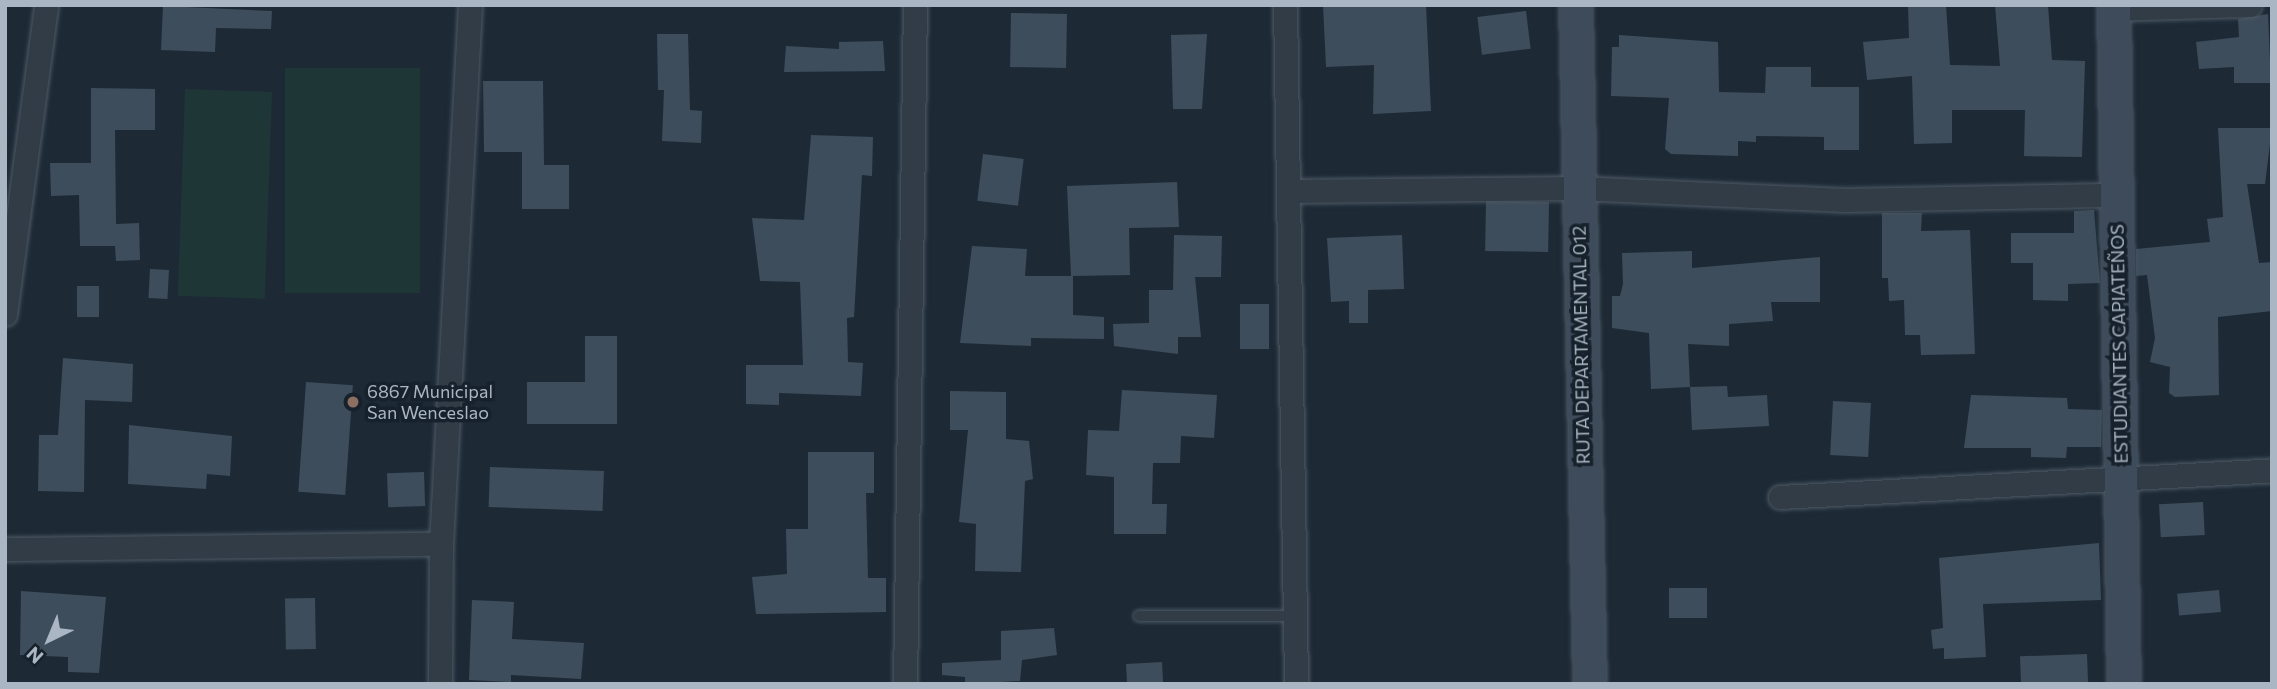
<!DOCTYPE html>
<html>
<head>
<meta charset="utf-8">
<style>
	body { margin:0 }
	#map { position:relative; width:2277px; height:689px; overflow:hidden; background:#1d2a36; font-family:Commissioner,sans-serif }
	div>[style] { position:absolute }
	.green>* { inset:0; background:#1f3637; transform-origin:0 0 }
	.building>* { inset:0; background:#3e4d5b; transform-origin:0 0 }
	.roads { filter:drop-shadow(0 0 2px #4e5965) drop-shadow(0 0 2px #4e5965) }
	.lane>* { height:10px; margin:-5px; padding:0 5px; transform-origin:5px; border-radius:5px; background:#313c46 }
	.street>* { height:23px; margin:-11.5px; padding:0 11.5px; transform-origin:11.5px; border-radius:11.5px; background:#313c46 }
	.secondary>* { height:32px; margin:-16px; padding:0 16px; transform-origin:16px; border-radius:16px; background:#3e4b5a }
	.dots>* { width:19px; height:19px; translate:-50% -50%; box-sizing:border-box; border:4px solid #17212b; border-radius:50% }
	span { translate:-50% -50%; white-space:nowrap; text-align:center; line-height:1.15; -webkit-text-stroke:7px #17212b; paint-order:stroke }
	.street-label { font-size:18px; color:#aab6c4 }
	.poi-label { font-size:18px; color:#aab6c4 }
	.left { translate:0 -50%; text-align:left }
	.frame { position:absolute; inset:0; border:7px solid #aab6c4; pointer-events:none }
	.north { position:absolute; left:14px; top:605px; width:70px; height:70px; -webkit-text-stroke:5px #17212b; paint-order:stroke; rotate:223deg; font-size:19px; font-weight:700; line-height:28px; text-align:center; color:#aab6c4 }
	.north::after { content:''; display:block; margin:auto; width:24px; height:32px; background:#aab6c4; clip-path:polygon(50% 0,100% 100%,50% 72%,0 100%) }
</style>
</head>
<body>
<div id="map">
	<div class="green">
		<i style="left:285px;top:68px;width:135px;height:225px"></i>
		<i style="left:272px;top:92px;width:207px;height:87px;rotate:92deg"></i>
	</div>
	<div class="building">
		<i style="clip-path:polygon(1323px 5px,1426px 5px,1431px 111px,1373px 114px,1374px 65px,1326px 67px)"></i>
		<i style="clip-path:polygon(1908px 5px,1946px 5px,1950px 65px,2000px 66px,1995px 5px,2048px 5px,2052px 60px,2085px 61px,2082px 157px,2024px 156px,2025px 110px,1952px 110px,1952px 143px,1914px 144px,1912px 76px,1867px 80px,1863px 42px,1909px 38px)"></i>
		<i style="clip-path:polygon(163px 6px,272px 11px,271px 29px,216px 28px,215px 52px,161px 50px)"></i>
		<i style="left:1526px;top:11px;width:38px;height:49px;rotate:83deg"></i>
		<i style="left:1011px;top:13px;width:56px;height:54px;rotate:1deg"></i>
		<i style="clip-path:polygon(2268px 14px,2271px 83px,2234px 83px,2234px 67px,2199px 69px,2196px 42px,2239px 37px,2238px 19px)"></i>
		<i style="clip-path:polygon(657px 34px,688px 34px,690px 110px,702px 111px,701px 143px,662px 141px,664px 90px,658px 90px)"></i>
		<i style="clip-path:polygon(1207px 34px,1202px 109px,1173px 109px,1171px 35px)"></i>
		<i style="clip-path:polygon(1619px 35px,1718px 42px,1719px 92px,1765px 93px,1766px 67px,1811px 67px,1811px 87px,1859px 87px,1859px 150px,1824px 150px,1824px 137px,1756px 136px,1756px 142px,1738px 141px,1738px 156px,1671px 154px,1665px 149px,1669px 98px,1611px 96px,1612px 47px,1619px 47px)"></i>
		<i style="clip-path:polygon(883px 41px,885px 71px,784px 72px,786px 46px,839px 49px,839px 42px)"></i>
		<i style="clip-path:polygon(483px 81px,543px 81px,544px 165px,569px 165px,569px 209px,522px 209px,522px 152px,484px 152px)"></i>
		<i style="clip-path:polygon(91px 88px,155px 89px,155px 130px,115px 130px,116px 224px,139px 223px,140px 260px,116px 261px,115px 246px,80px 246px,79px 195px,51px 196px,50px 163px,91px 163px)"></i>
		<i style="clip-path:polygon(2218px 128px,2272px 128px,2265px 184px,2247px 184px,2259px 263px,2272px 262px,2272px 311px,2218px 317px,2219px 395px,2175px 397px,2169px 393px,2170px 367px,2150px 362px,2155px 338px,2147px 275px,2136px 276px,2136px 249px,2210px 242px,2207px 219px,2223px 217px)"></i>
		<i style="clip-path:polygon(811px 135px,873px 137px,872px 176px,862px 175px,854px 317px,847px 318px,848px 362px,863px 363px,861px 396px,779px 393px,779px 405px,746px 404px,746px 365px,803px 365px,800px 282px,760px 281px,752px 218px,804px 220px)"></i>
		<i style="left:983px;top:154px;width:41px;height:47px;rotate:7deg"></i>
		<i style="clip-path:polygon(1177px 182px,1179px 227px,1129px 228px,1130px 275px,1071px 276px,1067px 186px)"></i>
		<i style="left:1549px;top:202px;width:50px;height:63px;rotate:91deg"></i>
		<i style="clip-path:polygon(2094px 210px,2100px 283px,2068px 284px,2068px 301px,2033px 300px,2033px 263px,2011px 263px,2011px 233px,2074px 233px,2074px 211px)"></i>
		<i style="clip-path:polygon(1882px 213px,1922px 213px,1921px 231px,1970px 230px,1975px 354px,1921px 355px,1920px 335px,1905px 335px,1904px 300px,1889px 301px,1888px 278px,1882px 278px)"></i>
		<i style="clip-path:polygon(1174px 235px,1222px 236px,1221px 277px,1195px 277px,1201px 337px,1178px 337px,1178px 354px,1114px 346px,1113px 324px,1149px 323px,1149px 290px,1173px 290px)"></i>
		<i style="clip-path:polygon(1402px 235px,1404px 289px,1368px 290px,1368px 323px,1349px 323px,1349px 301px,1331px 302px,1327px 238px)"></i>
		<i style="clip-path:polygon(972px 246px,1027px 249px,1025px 276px,1073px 276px,1073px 315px,1104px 317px,1104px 339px,1031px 338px,1031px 346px,960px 343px)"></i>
		<i style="clip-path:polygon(1692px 251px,1692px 268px,1820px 257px,1820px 302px,1771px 302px,1773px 321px,1729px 324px,1729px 346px,1688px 344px,1690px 387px,1651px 389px,1649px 333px,1612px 328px,1612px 296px,1620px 296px,1623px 284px,1622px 253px)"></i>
		<i style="left:150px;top:269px;width:19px;height:29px;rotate:3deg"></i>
		<i style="left:99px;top:286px;width:31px;height:22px;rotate:90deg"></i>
		<i style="left:1240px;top:304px;width:29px;height:45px"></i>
		<i style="clip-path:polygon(585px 336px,617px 336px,617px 424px,527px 424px,527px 382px,585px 382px)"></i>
		<i style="clip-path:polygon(63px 358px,133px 364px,132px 402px,85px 400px,84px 492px,38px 491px,39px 435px,58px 435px)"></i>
		<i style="left:306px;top:382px;width:47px;height:110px;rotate:4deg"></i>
		<i style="clip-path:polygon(1727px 386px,1728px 397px,1767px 395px,1769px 426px,1692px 430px,1690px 387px)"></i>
		<i style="clip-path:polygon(1122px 390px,1217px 395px,1214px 438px,1181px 436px,1180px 463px,1153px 463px,1152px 504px,1167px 504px,1166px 534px,1114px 534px,1114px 477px,1086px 475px,1088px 430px,1119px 431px)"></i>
		<i style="clip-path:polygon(950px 391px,1006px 392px,1006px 439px,1029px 441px,1033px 479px,1025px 481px,1021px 572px,975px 571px,976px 524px,959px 522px,968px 430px,950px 430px)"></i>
		<i style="clip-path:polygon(1971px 395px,2067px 398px,2068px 409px,2102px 410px,2101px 447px,2067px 447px,2066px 458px,2031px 457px,2031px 448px,1964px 448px)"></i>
		<i style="left:1833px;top:401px;width:38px;height:54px;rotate:3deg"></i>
		<i style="clip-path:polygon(129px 425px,232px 436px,230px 476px,207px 474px,206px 489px,128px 484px)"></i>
		<i style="clip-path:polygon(808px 452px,874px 452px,874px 493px,866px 493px,868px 578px,886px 578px,886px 612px,756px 614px,752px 577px,787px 574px,786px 529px,808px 529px)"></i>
		<i style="left:490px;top:467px;width:114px;height:40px;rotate:2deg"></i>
		<i style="left:424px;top:472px;width:34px;height:37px;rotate:88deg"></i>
		<i style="left:2203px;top:502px;width:33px;height:44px;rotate:87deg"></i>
		<i style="clip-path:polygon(2099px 543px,2101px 600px,1983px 604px,1986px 657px,1944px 659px,1944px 648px,1933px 649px,1931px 630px,1943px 628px,1939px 558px)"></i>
		<i style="left:1669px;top:588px;width:38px;height:30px"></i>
		<i style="left:2219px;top:590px;width:22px;height:42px;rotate:85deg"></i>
		<i style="clip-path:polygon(21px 591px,106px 597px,99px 673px,68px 672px,68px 657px,20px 655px)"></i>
		<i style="left:315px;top:598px;width:51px;height:30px;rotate:89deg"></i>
		<i style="clip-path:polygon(472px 600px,514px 602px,512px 639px,584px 643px,581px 679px,511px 675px,511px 682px,469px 680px)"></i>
		<i style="clip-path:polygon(1054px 628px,1057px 655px,1022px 660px,1020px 681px,965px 684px,965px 677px,942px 675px,942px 663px,1001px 660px,1001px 631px)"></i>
		<i style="left:2087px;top:654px;width:30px;height:67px;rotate:88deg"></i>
		<i style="left:1162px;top:662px;width:22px;height:36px;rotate:87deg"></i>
	</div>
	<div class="roads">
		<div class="lane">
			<i style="left:1139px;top:616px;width:153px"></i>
		</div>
		<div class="street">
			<i style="left:1285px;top:5px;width:679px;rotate:89.07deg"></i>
			<i style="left:2114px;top:9px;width:136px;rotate:-1.7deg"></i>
			<i style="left:1292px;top:191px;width:286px;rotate:-0.6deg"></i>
			<i style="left:1578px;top:188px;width:267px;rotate:2.6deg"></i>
			<i style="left:1845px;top:200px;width:272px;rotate:-1.1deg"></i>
			<i style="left:5px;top:314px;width:312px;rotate:-82.4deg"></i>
			<i style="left:1780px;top:497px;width:493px;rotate:-3.1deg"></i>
			<i style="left:5px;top:549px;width:436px;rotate:-0.7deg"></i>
			<i style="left:440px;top:684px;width:140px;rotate:-89.6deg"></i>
			<i style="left:441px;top:544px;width:540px;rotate:-86.92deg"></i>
			<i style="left:905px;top:684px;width:679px;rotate:-89.16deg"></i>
		</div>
		<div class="secondary">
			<i style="left:1576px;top:5px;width:679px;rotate:88.82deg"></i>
			<i style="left:2114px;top:5px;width:679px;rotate:89.16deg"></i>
		</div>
	</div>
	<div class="dots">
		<i style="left:353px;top:402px;background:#8d6e63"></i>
	</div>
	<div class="street-label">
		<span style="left:2119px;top:344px;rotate:-91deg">ESTUDIANTES CAPIATEÑOS</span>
		<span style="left:1581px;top:345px;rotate:-91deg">RUTA DEPARTAMENTAL 012</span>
	</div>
	<div class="poi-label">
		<span class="left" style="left:367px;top:402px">6867 Municipal<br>San Wenceslao</span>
	</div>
	<div class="frame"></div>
	<div class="north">N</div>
</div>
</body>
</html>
